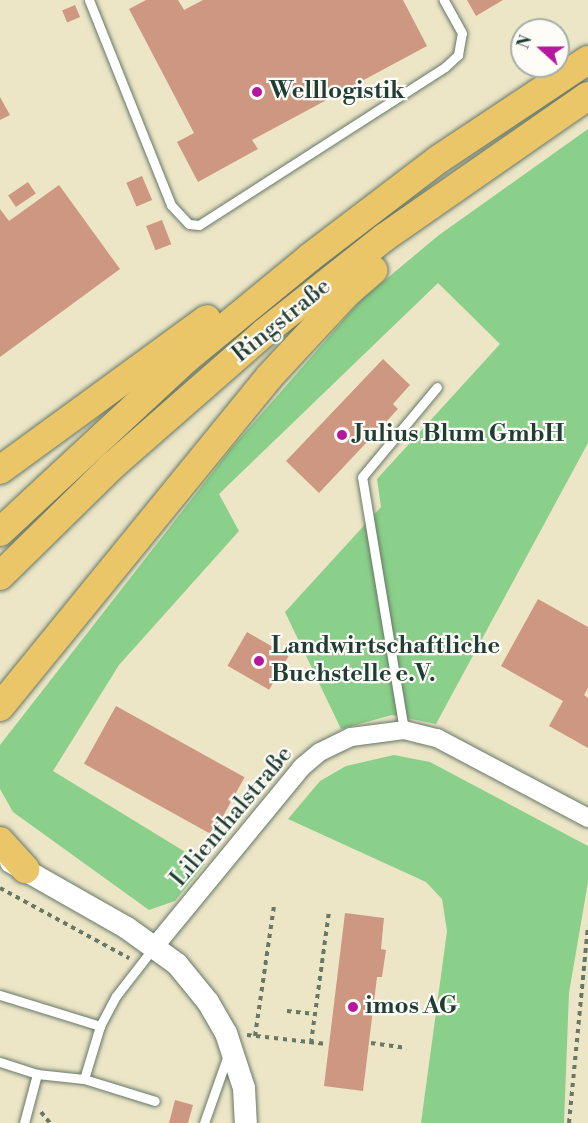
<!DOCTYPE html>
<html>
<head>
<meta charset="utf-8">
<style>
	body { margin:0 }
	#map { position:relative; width:588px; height:1123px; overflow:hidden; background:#ece6c7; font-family:"Libre Bodoni",serif }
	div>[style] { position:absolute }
	.green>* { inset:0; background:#8ad08a }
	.building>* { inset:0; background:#ce9781; transform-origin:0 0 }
	.path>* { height:4px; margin-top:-2px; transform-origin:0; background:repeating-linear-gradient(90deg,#677867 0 4.5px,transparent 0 9px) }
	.roads { filter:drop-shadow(0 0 2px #677867) drop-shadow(0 0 2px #677867) }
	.service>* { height:9px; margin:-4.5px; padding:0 4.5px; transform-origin:4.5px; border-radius:4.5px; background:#fff }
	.minor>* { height:18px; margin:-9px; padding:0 9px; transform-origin:9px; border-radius:9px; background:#fff }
	.tertiary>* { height:22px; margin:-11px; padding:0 11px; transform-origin:11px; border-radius:11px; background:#fff }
	.trunk>* { height:28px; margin:-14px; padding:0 14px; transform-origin:14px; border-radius:14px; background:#ebc669 }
	.dots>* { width:16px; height:16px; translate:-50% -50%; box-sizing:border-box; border:3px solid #fdfcf7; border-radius:50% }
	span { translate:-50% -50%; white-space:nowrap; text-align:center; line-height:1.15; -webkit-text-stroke:4.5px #fdfcf7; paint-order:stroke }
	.poi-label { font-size:24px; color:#1f3d34; font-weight:700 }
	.left { translate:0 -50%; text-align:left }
	.street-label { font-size:24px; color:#1f3d34 }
	.north { position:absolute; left:510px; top:18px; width:60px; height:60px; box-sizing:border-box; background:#fdfcf7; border:2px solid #a4b0a9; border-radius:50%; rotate:291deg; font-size:16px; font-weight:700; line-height:24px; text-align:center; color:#1f3d34 }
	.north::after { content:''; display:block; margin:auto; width:21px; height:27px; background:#b5179e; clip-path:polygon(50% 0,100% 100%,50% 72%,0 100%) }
</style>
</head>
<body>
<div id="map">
	<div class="green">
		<i style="clip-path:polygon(588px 129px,588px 443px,436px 724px,392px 715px,341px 729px,285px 612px,381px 507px,377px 479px,500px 344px,438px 283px,219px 494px,239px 531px,119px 665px,53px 771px,205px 864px,175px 901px,149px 910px,13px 812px,0 789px,0 745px,230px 450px,361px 300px,439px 235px)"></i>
		<i style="clip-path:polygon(394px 755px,430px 762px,588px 846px,588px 882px,569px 993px,564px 1123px,421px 1123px,447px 931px,442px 899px,426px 882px,288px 819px,320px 781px,346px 766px)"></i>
	</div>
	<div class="building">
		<i style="clip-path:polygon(146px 0,178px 0,184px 10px,203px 0,403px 0,427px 46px,252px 140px,258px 149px,198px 182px,177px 142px,194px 133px,129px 9px)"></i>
		<i style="clip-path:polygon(467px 0,503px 0,476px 16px)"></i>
		<i style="left:75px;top:5px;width:13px;height:14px;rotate:67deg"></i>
		<i style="clip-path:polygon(0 97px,10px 115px,0 120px)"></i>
		<i style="left:142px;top:176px;width:26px;height:17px;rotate:67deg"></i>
		<i style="left:28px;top:182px;width:14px;height:24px;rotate:56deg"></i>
		<i style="clip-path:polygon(59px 185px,120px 269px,0 357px,0 209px,9px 221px)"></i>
		<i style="left:162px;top:220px;width:26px;height:17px;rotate:69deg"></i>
		<i style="clip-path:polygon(383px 359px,410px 385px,393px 404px,398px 409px,319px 493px,286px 461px)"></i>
		<i style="clip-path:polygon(538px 599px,588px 627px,588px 688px,584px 695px,588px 698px,588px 748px,549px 726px,563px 701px,501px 666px)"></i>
		<i style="left:247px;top:632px;width:48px;height:39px;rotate:30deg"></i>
		<i style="left:116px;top:706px;width:147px;height:66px;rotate:29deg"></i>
		<i style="clip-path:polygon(345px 913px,384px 918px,381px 949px,386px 950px,382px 977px,377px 977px,363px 1091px,324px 1086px)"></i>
		<i style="clip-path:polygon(175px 1100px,193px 1105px,188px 1123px,169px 1123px)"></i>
	</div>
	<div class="path">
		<i style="left:0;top:888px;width:147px;rotate:28.5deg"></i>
		<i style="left:287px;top:1011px;width:28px;rotate:6deg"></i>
		<i style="left:247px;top:1035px;width:80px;rotate:6.5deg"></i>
		<i style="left:255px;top:1036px;width:132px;rotate:-81.7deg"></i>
		<i style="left:311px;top:1043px;width:133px;rotate:-82.2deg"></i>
		<i style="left:371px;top:1043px;width:36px;rotate:8deg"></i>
		<i style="left:41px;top:1112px;width:14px;rotate:51deg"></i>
		<i style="left:569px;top:1123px;width:198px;rotate:-84.5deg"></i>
	</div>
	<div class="roads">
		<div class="service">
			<i style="left:89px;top:0;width:221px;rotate:68.2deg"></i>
			<i style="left:171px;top:205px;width:26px;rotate:47deg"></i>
			<i style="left:189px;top:224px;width:10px;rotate:6deg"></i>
			<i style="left:199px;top:225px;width:292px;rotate:-32.7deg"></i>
			<i style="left:445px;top:67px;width:18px;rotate:-43deg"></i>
			<i style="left:458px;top:55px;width:22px;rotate:-80deg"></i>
			<i style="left:462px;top:33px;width:38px;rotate:-119deg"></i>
			<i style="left:404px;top:730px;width:256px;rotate:-99.4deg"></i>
			<i style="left:362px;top:477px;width:117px;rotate:-50.2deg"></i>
			<i style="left:0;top:995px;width:105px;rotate:17.2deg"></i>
			<i style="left:0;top:1062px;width:39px;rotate:18deg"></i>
			<i style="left:37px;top:1074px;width:47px;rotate:6.1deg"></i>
			<i style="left:84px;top:1079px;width:55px;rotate:-73.2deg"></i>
			<i style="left:100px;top:1026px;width:34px;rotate:-62deg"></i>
			<i style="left:116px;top:996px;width:62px;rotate:-52.2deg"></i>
			<i style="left:84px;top:1079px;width:74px;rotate:17.2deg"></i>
			<i style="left:24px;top:1123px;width:51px;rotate:-75.1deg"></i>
			<i style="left:204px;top:1123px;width:75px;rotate:-70.6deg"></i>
		</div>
		<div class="minor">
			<i style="left:155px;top:946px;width:232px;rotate:-50.6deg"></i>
			<i style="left:302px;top:767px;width:23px;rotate:-40deg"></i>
			<i style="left:320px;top:752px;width:34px;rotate:-26deg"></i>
			<i style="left:351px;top:737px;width:53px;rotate:-7.5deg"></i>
			<i style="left:404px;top:730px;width:34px;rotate:14deg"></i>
			<i style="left:437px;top:738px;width:171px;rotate:27.9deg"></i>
		</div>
		<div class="tertiary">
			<i style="left:11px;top:862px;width:133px;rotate:29.6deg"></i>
			<i style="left:127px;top:928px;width:62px;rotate:35.8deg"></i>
			<i style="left:177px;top:964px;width:49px;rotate:50.8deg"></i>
			<i style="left:208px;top:1002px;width:36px;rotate:60deg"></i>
			<i style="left:226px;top:1033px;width:58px;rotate:71.9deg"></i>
			<i style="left:244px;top:1088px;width:35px;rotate:87deg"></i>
		</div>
		<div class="trunk">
			<i style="left:0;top:470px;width:256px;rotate:-36.1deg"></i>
			<i style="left:0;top:532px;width:253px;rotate:-42.9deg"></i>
			<i style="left:185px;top:360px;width:161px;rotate:-39.4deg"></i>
			<i style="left:309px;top:258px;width:163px;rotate:-37.3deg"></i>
			<i style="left:439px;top:159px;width:179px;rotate:-33.6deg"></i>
			<i style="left:0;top:576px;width:157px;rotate:-44.5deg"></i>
			<i style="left:112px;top:466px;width:203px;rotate:-41.2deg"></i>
			<i style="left:265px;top:332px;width:153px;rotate:-38.4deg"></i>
			<i style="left:385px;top:237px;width:247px;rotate:-34.8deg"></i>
			<i style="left:0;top:707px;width:426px;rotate:-50.8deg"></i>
			<i style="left:269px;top:377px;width:115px;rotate:-47.1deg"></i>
			<i style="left:347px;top:293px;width:35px;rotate:-41deg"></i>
			<i style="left:0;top:841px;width:38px;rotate:48deg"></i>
		</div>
	</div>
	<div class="dots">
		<i style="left:257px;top:92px;background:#b5179e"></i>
		<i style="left:342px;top:435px;background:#b5179e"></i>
		<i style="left:259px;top:661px;background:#b5179e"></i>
		<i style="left:353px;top:1007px;background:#b5179e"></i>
	</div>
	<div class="poi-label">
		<span class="left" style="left:269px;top:92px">Welllogistik</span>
		<span class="left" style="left:354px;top:435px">Julius Blum GmbH</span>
		<span class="left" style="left:271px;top:661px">Landwirtschaftliche<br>Buchstelle e.V.</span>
		<span class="left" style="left:365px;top:1007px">imos AG</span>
	</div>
	<div class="street-label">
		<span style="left:282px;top:321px;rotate:-39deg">Ringstraße</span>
		<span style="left:232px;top:817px;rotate:-50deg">Lilienthalstraße</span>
	</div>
	<div class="north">N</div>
</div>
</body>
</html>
